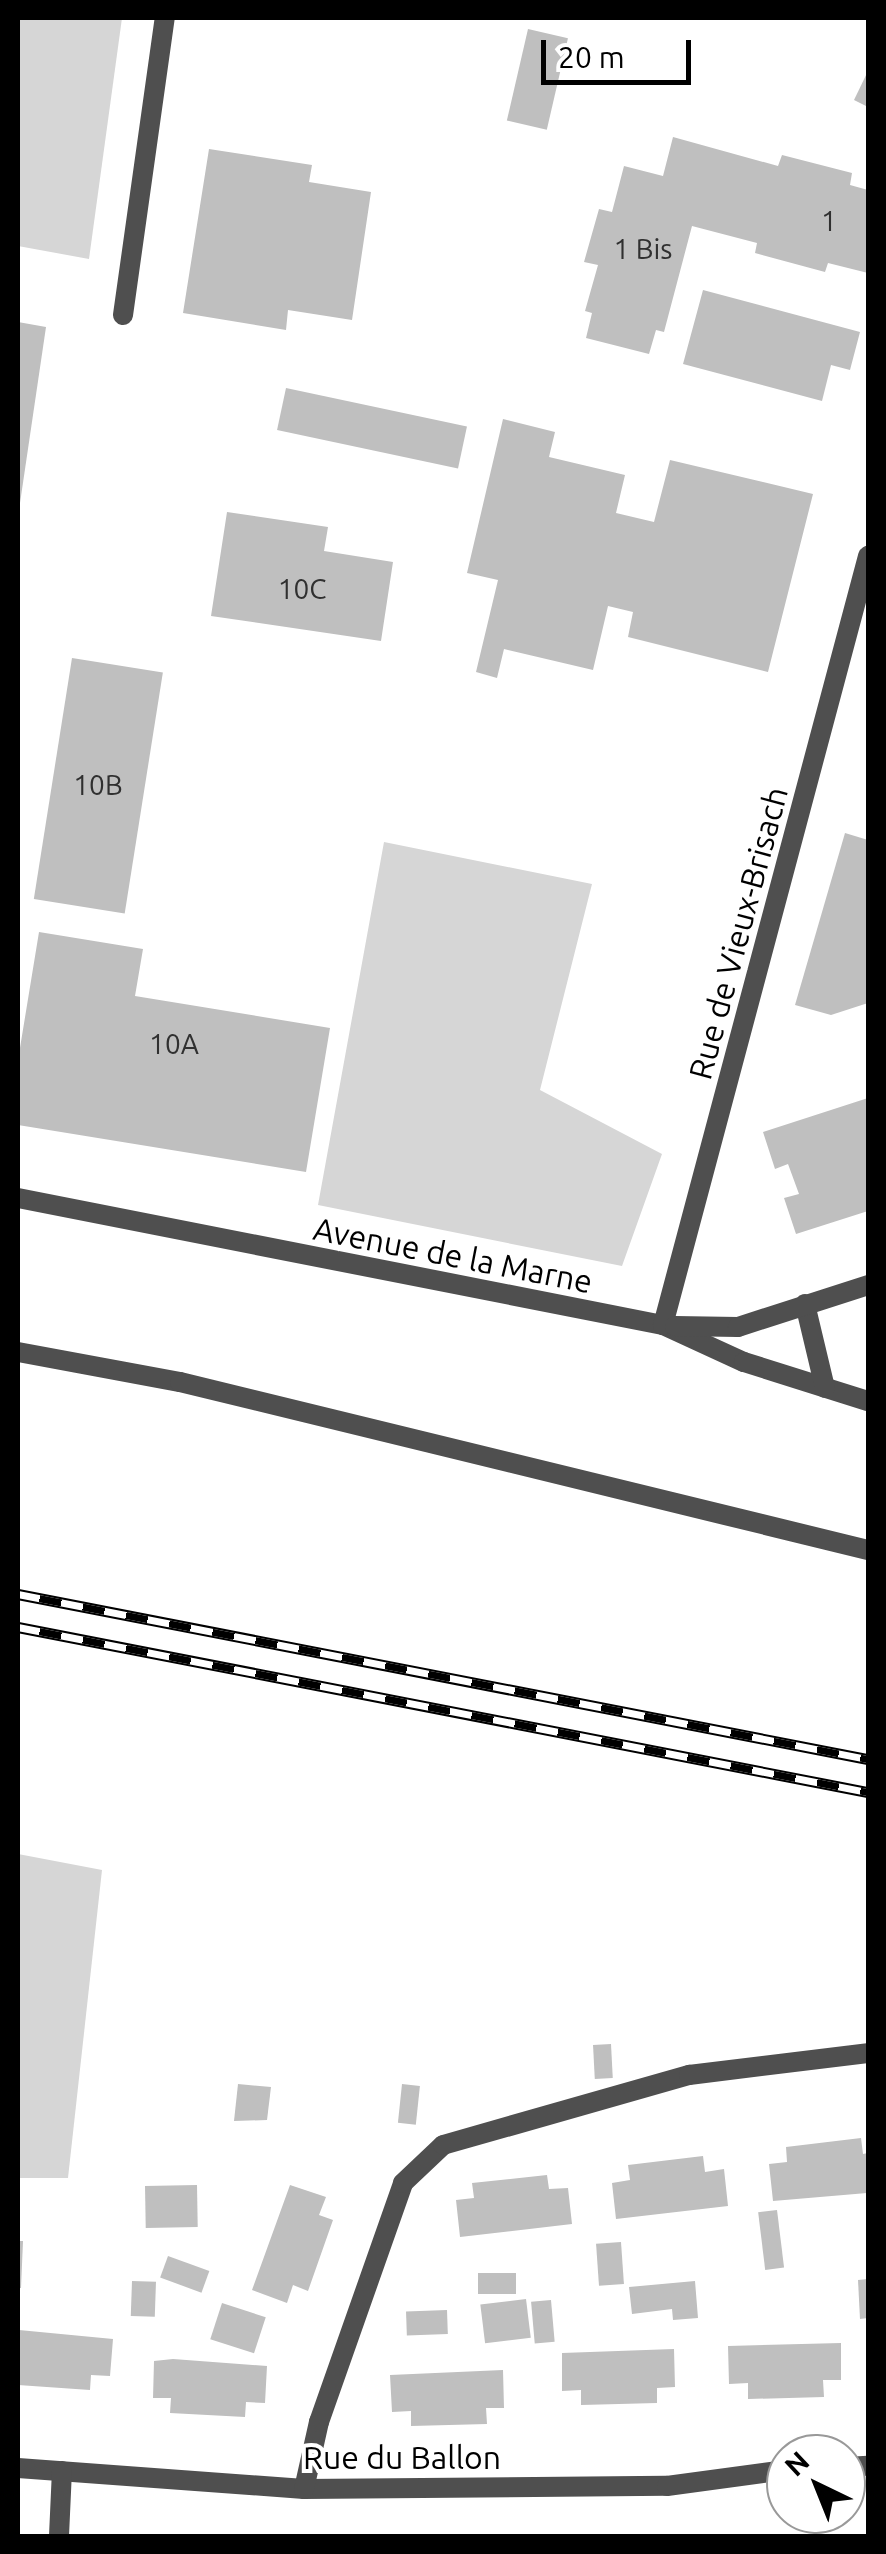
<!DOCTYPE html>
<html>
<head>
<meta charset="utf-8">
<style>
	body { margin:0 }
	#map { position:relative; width:886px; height:2554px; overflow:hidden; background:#fff; font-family:Ubuntu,sans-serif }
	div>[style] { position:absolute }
	.green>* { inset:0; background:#d6d6d6 }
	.building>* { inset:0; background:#bfbfbf; transform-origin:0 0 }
	.service>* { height:20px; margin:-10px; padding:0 10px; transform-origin:10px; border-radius:10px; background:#4f4f4f }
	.minor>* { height:20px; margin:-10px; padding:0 10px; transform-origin:10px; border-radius:10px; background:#4f4f4f }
	.rail>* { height:11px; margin-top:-5.5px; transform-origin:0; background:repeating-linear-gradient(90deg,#fff 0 22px,#000 0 44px); box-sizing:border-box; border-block:2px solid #000 }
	span { translate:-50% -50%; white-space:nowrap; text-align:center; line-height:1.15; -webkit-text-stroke:8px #fff; paint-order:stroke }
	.number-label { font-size:28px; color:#303030 }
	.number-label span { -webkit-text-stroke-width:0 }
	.street-label { font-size:32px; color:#000 }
	.frame { position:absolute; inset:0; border:20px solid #000; pointer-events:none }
	.north { position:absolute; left:766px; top:2434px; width:100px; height:100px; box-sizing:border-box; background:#fff; border:2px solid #999; border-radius:50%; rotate:317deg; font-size:28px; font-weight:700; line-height:40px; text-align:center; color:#000 }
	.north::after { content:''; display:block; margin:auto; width:35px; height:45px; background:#000; clip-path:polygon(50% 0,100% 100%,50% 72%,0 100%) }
	.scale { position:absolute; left:541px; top:40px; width:150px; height:45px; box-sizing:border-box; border:5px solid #000; border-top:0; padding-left:12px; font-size:30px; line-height:35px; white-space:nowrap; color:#000; -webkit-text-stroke:8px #fff; paint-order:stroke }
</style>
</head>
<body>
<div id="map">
	<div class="green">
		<i style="clip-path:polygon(18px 18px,122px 18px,89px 259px,18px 246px)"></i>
		<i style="clip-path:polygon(384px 842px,592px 884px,540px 1090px,662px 1154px,622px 1266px,318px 1205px)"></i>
		<i style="clip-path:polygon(18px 1854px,102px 1870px,68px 2178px,18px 2178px)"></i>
	</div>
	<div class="building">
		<i style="left:528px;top:29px;width:41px;height:94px;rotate:13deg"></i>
		<i style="clip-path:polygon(868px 71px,868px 107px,854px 100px)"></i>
		<i style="clip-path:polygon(673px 137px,778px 166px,782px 155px,852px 173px,850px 185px,868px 190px,868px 273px,828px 263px,825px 272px,755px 253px,757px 243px,692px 226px,664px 332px,656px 330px,649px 354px,586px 338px,592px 313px,585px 311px,598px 265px,584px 262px,599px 209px,612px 212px,624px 166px,663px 176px)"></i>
		<i style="clip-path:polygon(209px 149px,312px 165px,309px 182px,371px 192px,352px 320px,288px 310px,286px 330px,183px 313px)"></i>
		<i style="clip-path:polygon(703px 290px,860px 332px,850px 370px,831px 365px,822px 401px,683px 364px)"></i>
		<i style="clip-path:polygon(18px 322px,46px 327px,20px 503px,18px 503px)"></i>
		<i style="left:286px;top:388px;width:185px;height:43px;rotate:12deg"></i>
		<i style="clip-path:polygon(503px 419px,555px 432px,549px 457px,625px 475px,616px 513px,654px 522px,670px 460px,813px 494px,768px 672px,628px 637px,633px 612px,608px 606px,593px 670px,504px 649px,497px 678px,476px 672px,498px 580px,467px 573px)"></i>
		<i style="clip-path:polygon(227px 512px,328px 527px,324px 551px,393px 562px,381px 641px,211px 616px)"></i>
		<i style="left:72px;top:658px;width:92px;height:244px;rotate:9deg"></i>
		<i style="clip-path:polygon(845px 833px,868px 840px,868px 1003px,831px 1015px,795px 1005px)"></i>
		<i style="clip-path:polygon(39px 932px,143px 949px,135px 996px,330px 1028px,306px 1172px,18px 1125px,18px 1060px)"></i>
		<i style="clip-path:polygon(868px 1098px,868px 1211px,796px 1234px,784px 1198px,799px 1194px,788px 1164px,775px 1169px,763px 1132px)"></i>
		<i style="left:611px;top:2044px;width:34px;height:18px;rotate:87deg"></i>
		<i style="clip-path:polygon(238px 2084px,271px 2087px,267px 2120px,234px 2121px)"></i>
		<i style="left:402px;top:2084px;width:18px;height:39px;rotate:6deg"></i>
		<i style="clip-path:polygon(861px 2138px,863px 2154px,868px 2153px,867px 2193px,773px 2201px,769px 2164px,787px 2162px,786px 2147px)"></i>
		<i style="clip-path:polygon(703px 2156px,705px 2172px,724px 2169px,728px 2206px,616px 2219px,612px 2183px,630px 2180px,628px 2165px)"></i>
		<i style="clip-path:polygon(547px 2175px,549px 2189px,568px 2188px,572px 2224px,460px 2237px,456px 2200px,474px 2198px,472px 2183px)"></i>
		<i style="left:197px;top:2185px;width:42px;height:52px;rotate:89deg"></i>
		<i style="clip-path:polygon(290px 2185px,326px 2197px,319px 2215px,333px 2220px,308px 2291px,293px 2285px,287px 2303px,252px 2290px)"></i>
		<i style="left:777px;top:2210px;width:58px;height:19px;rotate:83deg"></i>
		<i style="clip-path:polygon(18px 2241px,23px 2241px,21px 2288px,18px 2288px)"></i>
		<i style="left:621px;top:2242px;width:42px;height:25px;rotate:86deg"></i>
		<i style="left:168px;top:2256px;width:44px;height:23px;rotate:20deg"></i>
		<i style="left:516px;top:2273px;width:21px;height:38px;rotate:90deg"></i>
		<i style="clip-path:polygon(868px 2279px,868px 2318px,860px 2319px,858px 2280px)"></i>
		<i style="left:132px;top:2281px;width:24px;height:35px;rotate:2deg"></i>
		<i style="clip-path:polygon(695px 2281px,698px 2318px,673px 2320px,672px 2309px,632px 2314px,629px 2287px)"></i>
		<i style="left:526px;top:2299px;width:39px;height:46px;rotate:83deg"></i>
		<i style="left:551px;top:2300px;width:42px;height:20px;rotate:85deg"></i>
		<i style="left:222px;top:2303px;width:46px;height:38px;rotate:18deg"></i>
		<i style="left:447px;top:2310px;width:24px;height:41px;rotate:88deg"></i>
		<i style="clip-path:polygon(19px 2330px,113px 2339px,110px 2376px,91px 2375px,90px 2390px,18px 2385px)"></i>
		<i style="clip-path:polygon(841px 2343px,841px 2380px,823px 2380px,824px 2397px,748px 2399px,748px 2383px,729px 2384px,728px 2346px)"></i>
		<i style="clip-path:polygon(674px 2349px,675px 2387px,657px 2388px,657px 2403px,581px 2405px,581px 2390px,562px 2391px,562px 2353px)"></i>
		<i style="clip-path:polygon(173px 2359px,267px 2366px,265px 2403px,246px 2402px,245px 2417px,170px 2413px,171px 2398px,153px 2398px,154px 2361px)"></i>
		<i style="clip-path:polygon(503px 2370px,504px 2408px,486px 2408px,487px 2424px,411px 2426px,411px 2411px,392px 2412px,390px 2375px)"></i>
	</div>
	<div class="service">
		<i style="left:123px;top:315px;width:300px;rotate:-82deg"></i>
		<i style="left:18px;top:1352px;width:165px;rotate:10.5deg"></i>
		<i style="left:180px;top:1382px;width:708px;rotate:13.72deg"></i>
	</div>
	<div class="minor">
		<i style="left:18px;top:1198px;width:657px;rotate:11.14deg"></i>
		<i style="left:663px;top:1325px;width:89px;rotate:24.6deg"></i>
		<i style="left:744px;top:1362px;width:130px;rotate:17.5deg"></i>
		<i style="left:805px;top:1304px;width:86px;rotate:76.6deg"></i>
		<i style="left:663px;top:1325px;width:796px;rotate:-75.07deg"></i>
		<i style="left:675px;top:1326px;width:63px;rotate:0.9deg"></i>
		<i style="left:738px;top:1327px;width:137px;rotate:-17.9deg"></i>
		<i style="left:846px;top:2467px;width:22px;rotate:-3deg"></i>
		<i style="left:18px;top:2468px;width:287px;rotate:4.2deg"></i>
		<i style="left:304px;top:2489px;width:363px;rotate:-0.5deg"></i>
		<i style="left:667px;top:2486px;width:120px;rotate:-7.7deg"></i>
		<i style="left:304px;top:2489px;width:69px;rotate:-77.4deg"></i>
		<i style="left:319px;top:2422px;width:253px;rotate:-70.6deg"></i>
		<i style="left:403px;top:2183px;width:55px;rotate:-43.5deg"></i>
		<i style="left:443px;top:2145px;width:256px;rotate:-15.9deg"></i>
		<i style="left:689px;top:2075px;width:180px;rotate:-7deg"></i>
		<i style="left:59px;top:2536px;width:65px;rotate:-87.4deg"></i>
	</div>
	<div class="rail">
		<i style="left:18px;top:1594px;width:866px;rotate:10.99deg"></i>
		<i style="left:18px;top:1627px;width:866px;rotate:10.99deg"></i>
	</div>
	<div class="number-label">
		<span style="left:829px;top:221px">1</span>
		<span style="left:643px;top:249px">1 Bis</span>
		<span style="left:302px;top:589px">10C</span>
		<span style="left:98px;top:785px">10B</span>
		<span style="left:174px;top:1044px">10A</span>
	</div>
	<div class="street-label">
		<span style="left:738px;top:933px;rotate:-75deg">Rue de Vieux-Brisach</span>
		<span style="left:453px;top:1255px;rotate:11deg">Avenue de la Marne</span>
		<span style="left:402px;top:2457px">Rue du Ballon</span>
	</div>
	<div class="frame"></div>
	<div class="north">N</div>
	<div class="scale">20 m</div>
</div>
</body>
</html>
